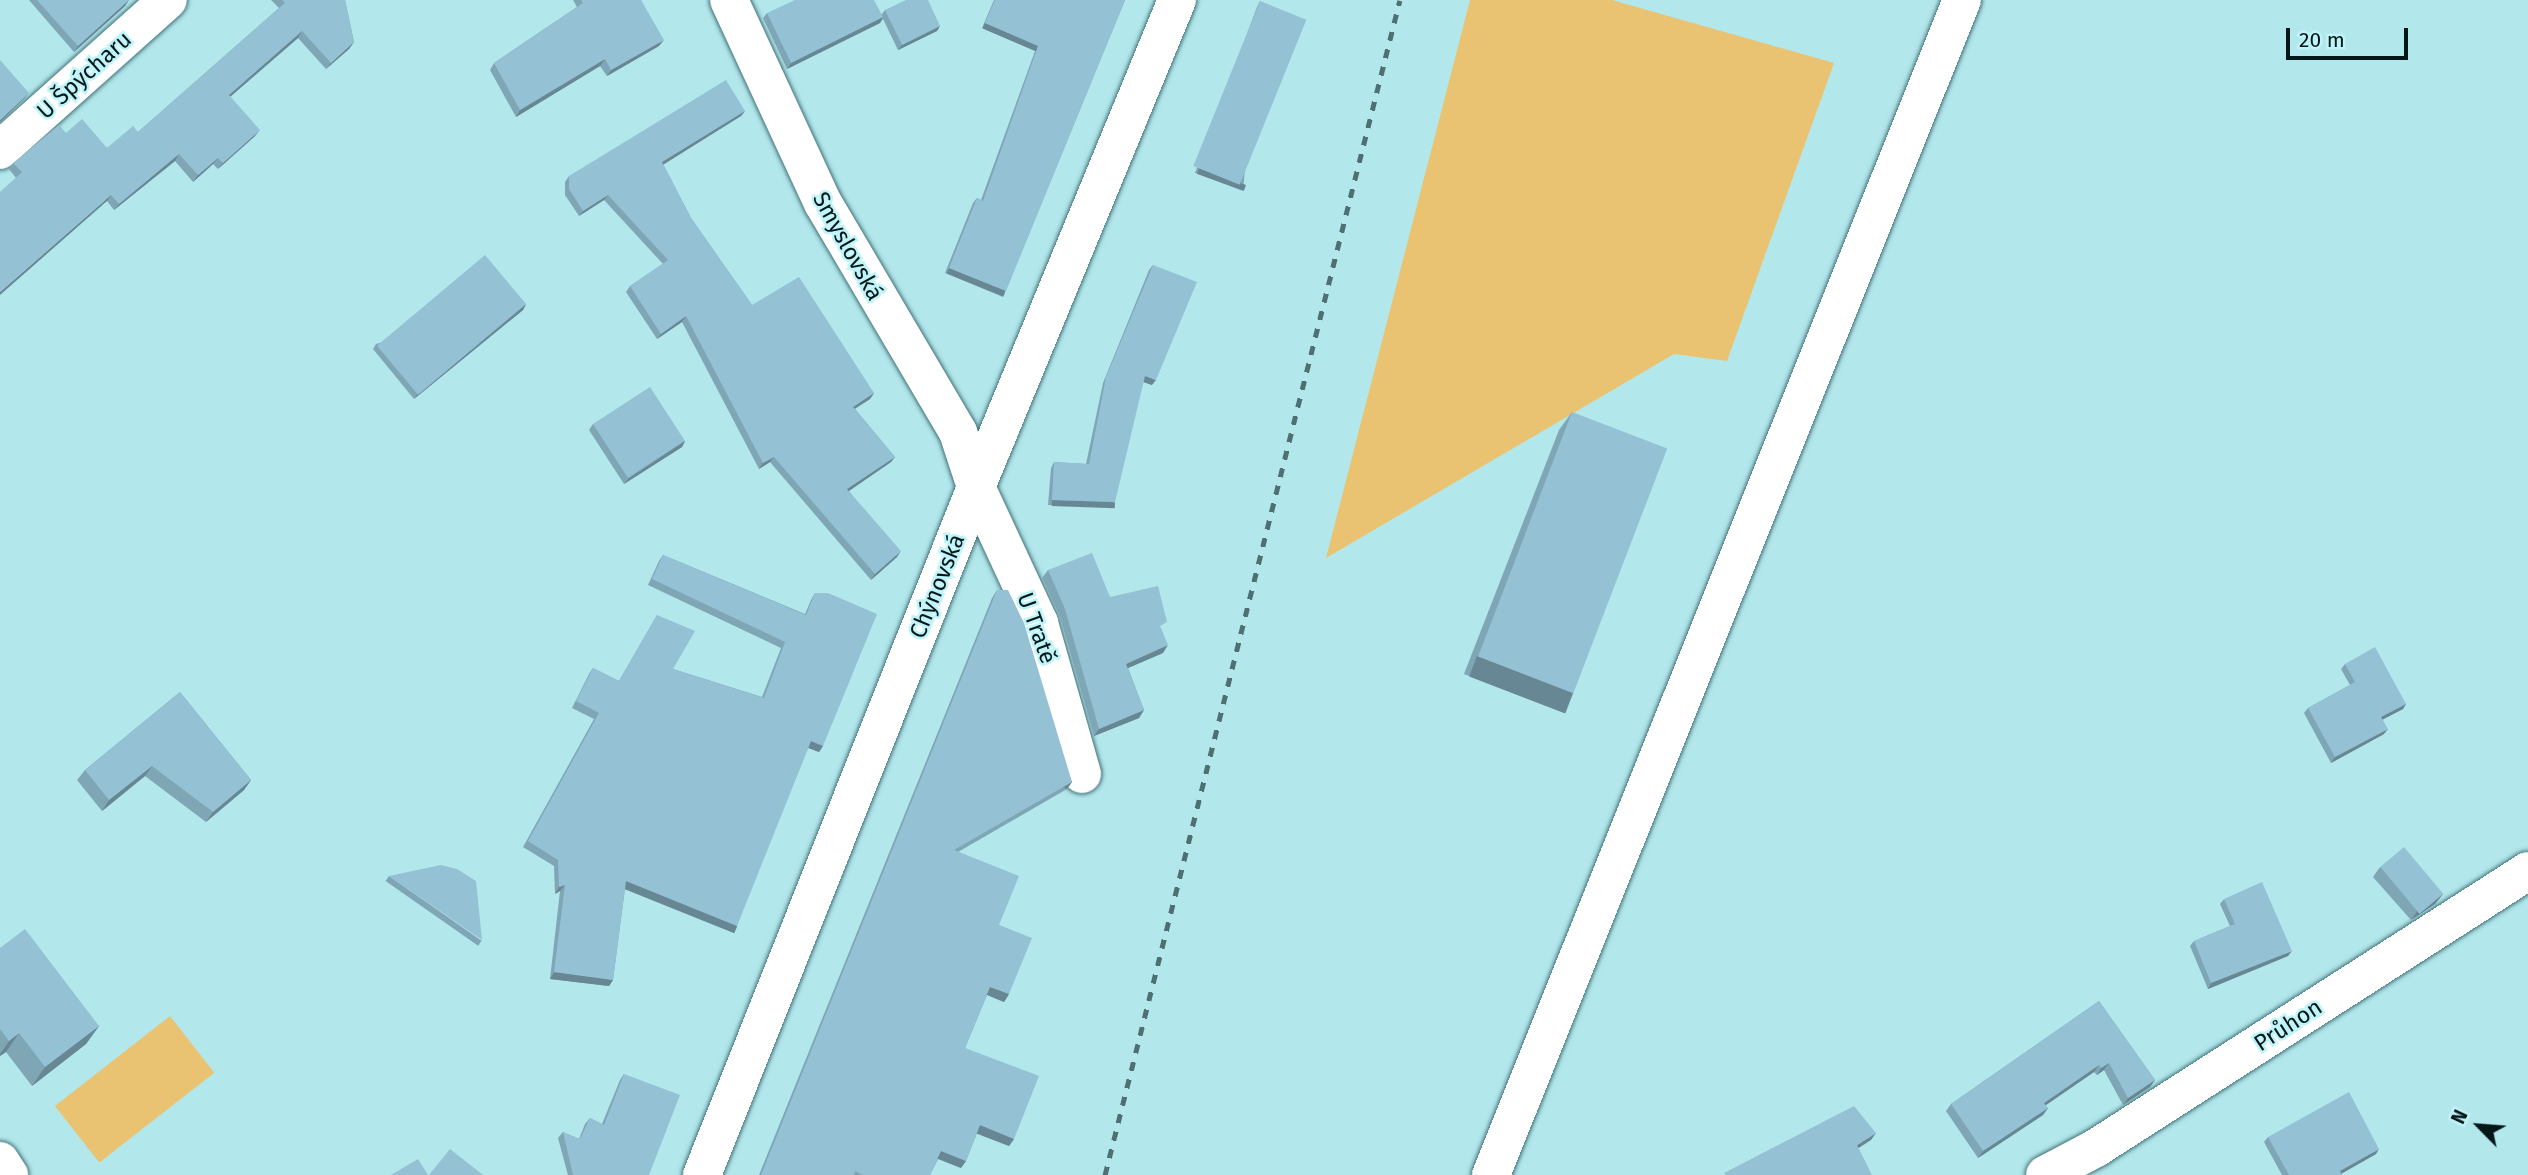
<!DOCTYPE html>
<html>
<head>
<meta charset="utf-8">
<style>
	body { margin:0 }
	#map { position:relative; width:2528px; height:1175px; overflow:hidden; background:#b2e7ec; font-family:"Fira Sans",sans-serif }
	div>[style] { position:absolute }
	.green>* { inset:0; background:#eac372; transform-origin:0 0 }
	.roads { filter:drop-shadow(0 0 2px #417277) drop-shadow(0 0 2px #417277) }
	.minor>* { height:38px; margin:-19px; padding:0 19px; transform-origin:19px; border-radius:19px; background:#fff }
	.tertiary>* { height:38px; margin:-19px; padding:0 19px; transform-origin:19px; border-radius:19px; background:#fff }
	.secondary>* { height:38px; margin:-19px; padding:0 19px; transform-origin:19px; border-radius:19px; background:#fff }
	.rail>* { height:5px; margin-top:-2.5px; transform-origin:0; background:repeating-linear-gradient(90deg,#4e7073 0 9px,transparent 0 18px) }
	.wall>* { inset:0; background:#7fa6b5; transform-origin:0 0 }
	.shaded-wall>* { inset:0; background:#688794; transform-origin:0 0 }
	.building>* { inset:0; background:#94c1d3; transform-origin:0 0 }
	span { translate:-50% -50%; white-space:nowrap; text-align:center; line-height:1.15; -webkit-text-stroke:5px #bff4f9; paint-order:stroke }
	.street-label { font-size:23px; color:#031719 }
	.north { position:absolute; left:2444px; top:1091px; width:70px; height:70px; -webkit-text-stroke:5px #bff4f9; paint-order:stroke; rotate:295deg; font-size:19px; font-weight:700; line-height:28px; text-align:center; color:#031719 }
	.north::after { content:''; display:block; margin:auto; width:24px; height:32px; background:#031719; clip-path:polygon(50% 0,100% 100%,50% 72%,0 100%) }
	.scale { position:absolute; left:2286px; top:28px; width:122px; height:32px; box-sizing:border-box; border:4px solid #031719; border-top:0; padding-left:9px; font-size:21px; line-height:24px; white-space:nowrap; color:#031719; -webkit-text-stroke:5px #bff4f9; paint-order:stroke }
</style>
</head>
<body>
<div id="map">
	<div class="green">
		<i style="clip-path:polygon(1470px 0,1612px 0,1834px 63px,1727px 361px,1674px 354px,1326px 558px)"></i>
		<i style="left:170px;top:1016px;width:72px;height:146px;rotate:52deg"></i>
	</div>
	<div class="roads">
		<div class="minor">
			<i style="left:729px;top:0;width:224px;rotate:65.2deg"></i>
			<i style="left:823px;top:203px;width:266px;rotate:59.5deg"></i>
			<i style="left:958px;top:432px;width:58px;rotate:71.9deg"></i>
			<i style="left:976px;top:487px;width:150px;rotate:65.1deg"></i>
			<i style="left:1039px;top:623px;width:157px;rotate:74.1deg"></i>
			<i style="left:0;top:150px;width:225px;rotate:-41.8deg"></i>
			<i style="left:0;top:1161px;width:17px;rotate:57deg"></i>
			<i style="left:2045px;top:1175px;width:58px;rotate:-27.9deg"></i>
			<i style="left:2096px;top:1148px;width:513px;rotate:-32.67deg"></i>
		</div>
		<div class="tertiary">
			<i style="left:702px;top:1175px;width:741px;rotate:-68.28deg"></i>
			<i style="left:976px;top:487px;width:527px;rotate:-67.57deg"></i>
		</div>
		<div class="secondary">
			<i style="left:1491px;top:1175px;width:1266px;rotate:-68.16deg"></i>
		</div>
	</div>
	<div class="rail">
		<i style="left:1105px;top:1175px;width:1211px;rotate:-75.91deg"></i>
	</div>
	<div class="wall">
		<i style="clip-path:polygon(29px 0,129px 0,125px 6px,74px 52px)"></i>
		<i style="clip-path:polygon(271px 0,345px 0,354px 42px,349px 49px,326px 69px,298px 38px,230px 97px,255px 136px,218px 169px,213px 164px,193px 182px,175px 161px,114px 210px,107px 201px,16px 178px,9px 169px,13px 163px,66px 133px,107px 148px,138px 132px,279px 8px)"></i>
		<i style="clip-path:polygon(573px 0,641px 0,659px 46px,607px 76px,600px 66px,516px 117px,490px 70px,494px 63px,577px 7px)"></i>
		<i style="clip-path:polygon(994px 0,1125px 0,1003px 297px,945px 273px,973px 203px,977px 198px,981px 200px,1035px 51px,982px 28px)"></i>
		<i style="clip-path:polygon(1260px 1px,1243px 191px,1195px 173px,1257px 7px)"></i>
		<i style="clip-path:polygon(885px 10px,940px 26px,937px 31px,898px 50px,883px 19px,880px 23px,787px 69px,763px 18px,767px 13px,882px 14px)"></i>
		<i style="clip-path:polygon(745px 111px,741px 116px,663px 164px,691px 218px,752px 305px,874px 393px,870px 399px,855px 409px,895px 457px,891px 462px,849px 491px,897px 557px,871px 580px,770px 462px,759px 469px,682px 322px,657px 339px,626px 292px,630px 286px,663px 264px,604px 200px,579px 216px,565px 195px,565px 182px,569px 176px)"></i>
		<i style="clip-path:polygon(1153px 265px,1152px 385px,1143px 382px,1112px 507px,1048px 505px,1051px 468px,1054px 462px,1086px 464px,1103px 383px,1149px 270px)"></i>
		<i style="clip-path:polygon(526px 304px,523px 310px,414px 399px,373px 349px,376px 344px)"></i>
		<i style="clip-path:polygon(1572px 412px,1573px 693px,1560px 711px,1464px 674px,1559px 430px)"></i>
		<i style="clip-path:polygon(593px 424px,685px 441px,682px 447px,624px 484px,589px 430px)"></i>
		<i style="clip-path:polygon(663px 555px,805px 614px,811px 600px,815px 593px,823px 746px,819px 752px,808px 748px,733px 932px,625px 888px,613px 980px,609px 986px,550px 979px,560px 891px,555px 894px,554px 866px,523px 847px,594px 719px,572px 708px,589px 674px,593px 668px,619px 681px,657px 615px,673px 669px,762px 697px,781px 648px,648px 585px,659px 561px)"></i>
		<i style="clip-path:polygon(1048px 570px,1110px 597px,1162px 630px,1163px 653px,1128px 668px,1144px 710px,1139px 718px,1094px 736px,1060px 617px,1042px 578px)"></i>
		<i style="clip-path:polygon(997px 590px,1072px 782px,1067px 789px,958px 852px,999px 925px,1009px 994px,1004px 1002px,987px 995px,965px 1048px,1014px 1139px,1009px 1146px,977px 1133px,966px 1161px,961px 1168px,938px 1159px,930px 1175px,759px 1175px,992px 598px)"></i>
		<i style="clip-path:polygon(2345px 664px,2406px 704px,2403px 709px,2383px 719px,2384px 734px,2331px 763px,2304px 713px,2308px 708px,2350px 685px,2341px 669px)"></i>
		<i style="clip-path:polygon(180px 692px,251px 780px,244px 790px,206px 822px,145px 776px,102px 811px,77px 780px,85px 770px)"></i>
		<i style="clip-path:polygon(2380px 867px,2443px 894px,2435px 904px,2411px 920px,2373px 877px)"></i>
		<i style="left:389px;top:876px;width:113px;height:6px;rotate:35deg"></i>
		<i style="clip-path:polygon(2224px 899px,2288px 956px,2208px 989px,2190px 946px,2194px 941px,2230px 926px,2220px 904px)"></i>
		<i style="clip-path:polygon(0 948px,99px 1026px,86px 1044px,32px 1086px,6px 1052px,0 1056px)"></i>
		<i style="clip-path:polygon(2099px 1001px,2155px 1080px,2150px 1087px,2123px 1105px,2104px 1070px,2097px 1075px,2094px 1072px,2045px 1105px,2048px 1108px,2043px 1115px,1978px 1158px,1946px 1111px,1951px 1104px)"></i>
		<i style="clip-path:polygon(624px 1074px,649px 1175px,568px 1175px,558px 1138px,563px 1132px,579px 1139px,585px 1124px,590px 1118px,602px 1124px,620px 1080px)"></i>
		<i style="clip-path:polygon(2268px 1137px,2376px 1154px,2341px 1174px,2342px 1175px,2282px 1175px,2264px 1142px)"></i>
	</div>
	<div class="shaded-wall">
		<i style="clip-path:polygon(129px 0,125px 6px,74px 52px,78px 46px)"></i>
		<i style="clip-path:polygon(883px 17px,880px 23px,787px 69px,791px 63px)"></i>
		<i style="left:985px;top:23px;width:58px;height:6px;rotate:23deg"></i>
		<i style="clip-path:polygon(940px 26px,937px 31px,898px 50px,902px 45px)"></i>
		<i style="clip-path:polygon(302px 31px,298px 38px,224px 102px,229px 95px)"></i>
		<i style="clip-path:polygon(664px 40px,659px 46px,607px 76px,611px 70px)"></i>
		<i style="clip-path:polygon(354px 42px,349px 49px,326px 69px,331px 63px)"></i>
		<i style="clip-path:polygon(605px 59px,600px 66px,516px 117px,520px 110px)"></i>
		<i style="clip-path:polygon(29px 93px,25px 98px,0 122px,0 120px)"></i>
		<i style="clip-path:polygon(745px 111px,741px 116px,658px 168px,662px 162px)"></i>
		<i style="clip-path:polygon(260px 130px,255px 136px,218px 169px,223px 163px)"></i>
		<i style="clip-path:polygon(179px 154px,175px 161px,114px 210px,119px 204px)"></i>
		<i style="clip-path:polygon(218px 158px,213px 164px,193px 182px,198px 175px)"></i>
		<i style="left:1199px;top:168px;width:50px;height:6px;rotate:20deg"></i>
		<i style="clip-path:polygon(111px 195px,107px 201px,0 295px,0 292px)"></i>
		<i style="clip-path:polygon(608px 195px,604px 200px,579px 216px,583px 211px)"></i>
		<i style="left:949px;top:268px;width:61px;height:6px;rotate:22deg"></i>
		<i style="clip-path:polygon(526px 304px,523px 310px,414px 399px,418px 394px)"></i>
		<i style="clip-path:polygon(686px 316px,682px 322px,657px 339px,661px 334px)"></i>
		<i style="clip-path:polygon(1145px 376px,1156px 380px,1152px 385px,1141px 381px)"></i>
		<i style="clip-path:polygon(874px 393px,870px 399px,849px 412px,853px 407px)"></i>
		<i style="clip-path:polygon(685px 441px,682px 447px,624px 484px,628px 479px)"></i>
		<i style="clip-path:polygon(774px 457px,770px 462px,759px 469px,763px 463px)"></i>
		<i style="clip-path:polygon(895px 457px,891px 462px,843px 495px,847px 489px)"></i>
		<i style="left:1052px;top:500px;width:63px;height:6px;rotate:2deg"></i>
		<i style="clip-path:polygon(901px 551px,897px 557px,871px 580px,875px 574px)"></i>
		<i style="clip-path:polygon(1168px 645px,1163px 653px,1121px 671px,1126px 664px)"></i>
		<i style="left:1477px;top:656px;width:103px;height:22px;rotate:21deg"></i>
		<i style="clip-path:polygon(2406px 704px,2403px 709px,2378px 722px,2381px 717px)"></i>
		<i style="clip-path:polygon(1144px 710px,1139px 718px,1094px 736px,1099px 729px)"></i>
		<i style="clip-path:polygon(2388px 729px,2384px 734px,2331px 763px,2335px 757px)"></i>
		<i style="clip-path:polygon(811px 741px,823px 746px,819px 752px,806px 747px)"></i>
		<i style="clip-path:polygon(152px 766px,145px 776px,102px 811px,109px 800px)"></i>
		<i style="clip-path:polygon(251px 780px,244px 790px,206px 822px,213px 812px)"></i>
		<i style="left:1072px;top:782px;width:9px;height:136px;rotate:126deg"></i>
		<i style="left:626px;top:881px;width:120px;height:8px;rotate:22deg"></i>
		<i style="clip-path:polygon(565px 885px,560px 891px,555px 894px,559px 887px)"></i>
		<i style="clip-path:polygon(2443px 894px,2435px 904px,2411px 920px,2418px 910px)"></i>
		<i style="clip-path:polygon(2292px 951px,2288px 956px,2208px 989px,2211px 983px)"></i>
		<i style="clip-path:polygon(554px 972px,613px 980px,609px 986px,550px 979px)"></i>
		<i style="clip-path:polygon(990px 987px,1009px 994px,1004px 1002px,985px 994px)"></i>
		<i style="clip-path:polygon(99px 1026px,86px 1044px,32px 1086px,45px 1067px)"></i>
		<i style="clip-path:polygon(19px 1033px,6px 1052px,0 1056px,0 1054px,9px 1041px)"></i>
		<i style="clip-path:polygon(2109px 1063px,2104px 1070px,2097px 1075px,2101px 1068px)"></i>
		<i style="clip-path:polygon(2099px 1065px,2094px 1072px,2039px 1110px,2044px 1103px)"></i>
		<i style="clip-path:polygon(2155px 1080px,2150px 1087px,2123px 1105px,2128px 1098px)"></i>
		<i style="clip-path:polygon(2048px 1108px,2043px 1115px,1978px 1158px,1983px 1151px)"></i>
		<i style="clip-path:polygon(980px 1125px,1014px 1139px,1009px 1146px,975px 1133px)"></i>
		<i style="clip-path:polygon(1876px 1133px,1871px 1140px,1851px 1153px,1857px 1145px)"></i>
		<i style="clip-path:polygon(2379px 1149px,2376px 1154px,2339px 1175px,2340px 1171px)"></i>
		<i style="clip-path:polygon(941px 1151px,966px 1161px,961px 1168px,936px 1158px)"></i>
	</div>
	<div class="building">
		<i style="clip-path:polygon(37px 0,129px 0,78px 46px)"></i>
		<i style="clip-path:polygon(282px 0,345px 0,354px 42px,331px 63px,302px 31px,229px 95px,260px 130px,223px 163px,218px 158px,198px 175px,179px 154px,119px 204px,111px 195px,0 292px,0 192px,22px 172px,13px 163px,59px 125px,66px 133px,82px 119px,107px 148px,133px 126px,138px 132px,285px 3px)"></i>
		<i style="clip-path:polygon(581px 0,641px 0,664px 40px,611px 70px,605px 59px,520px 110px,494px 63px,583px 3px)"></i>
		<i style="clip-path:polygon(795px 0,874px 0,883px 17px,791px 63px,767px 13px)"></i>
		<i style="clip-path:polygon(906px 0,928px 0,940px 26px,902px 45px,885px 10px)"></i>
		<i style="clip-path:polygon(995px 0,1125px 0,1006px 291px,949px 268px,977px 198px,983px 201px,1038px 46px,985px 23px)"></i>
		<i style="left:1260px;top:1px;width:50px;height:178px;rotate:22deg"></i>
		<i style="clip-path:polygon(0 60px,29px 93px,0 120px)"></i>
		<i style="clip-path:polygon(726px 80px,745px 111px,662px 162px,691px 218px,752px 305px,799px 277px,874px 393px,853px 407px,895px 457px,847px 489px,901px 551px,875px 574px,774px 457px,763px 463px,686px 316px,661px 334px,630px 286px,668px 260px,608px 195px,583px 211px,569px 189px,569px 176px)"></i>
		<i style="left:485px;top:255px;width:64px;height:141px;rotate:50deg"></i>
		<i style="clip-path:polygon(1153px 265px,1197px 282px,1156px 380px,1145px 376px,1115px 502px,1052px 500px,1054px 462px,1089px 464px,1106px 377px)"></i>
		<i style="left:650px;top:387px;width:64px;height:68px;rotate:57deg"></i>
		<i style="left:1572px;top:412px;width:102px;height:262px;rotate:21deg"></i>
		<i style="clip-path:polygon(1092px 553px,1110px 597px,1158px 586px,1167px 622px,1160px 626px,1168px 645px,1126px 664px,1144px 710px,1099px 729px,1065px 609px,1048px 570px)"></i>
		<i style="clip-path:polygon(663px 555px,806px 615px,815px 593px,828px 593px,877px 614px,823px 746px,811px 741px,737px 926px,626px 881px,613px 980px,554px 972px,565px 885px,559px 887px,558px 860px,528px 841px,599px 713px,576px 701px,593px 668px,619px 681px,657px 615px,695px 631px,673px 669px,764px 698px,785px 642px,652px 579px)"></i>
		<i style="clip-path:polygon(997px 590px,1008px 590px,1024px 623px,1072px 782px,954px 850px,1019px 876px,999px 925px,1032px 938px,1009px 994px,990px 987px,965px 1048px,1039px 1076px,1014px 1139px,980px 1125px,966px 1161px,941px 1151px,930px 1175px,863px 1175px,855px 1171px,854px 1175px,761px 1175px)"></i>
		<i style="clip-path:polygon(2375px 647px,2406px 704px,2381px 717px,2388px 729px,2335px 757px,2308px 708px,2355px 682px,2345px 664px)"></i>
		<i style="clip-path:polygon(180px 692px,251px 780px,213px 812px,152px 766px,109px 800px,85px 770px)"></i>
		<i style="left:2404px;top:847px;width:61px;height:31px;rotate:50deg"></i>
		<i style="clip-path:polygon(441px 865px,457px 869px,476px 881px,482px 940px,389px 876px)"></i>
		<i style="clip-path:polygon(2262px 882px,2292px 951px,2211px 983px,2194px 941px,2235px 924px,2224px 899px)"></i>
		<i style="clip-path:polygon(25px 929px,99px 1026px,45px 1067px,19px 1033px,9px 1041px,0 1029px,0 948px)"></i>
		<i style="clip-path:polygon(2099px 1001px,2155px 1080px,2128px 1098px,2109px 1063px,2101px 1068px,2099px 1065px,2044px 1103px,2048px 1108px,1983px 1151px,1951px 1104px)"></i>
		<i style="clip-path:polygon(624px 1074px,680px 1095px,649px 1175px,573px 1175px,563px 1132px,580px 1139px,590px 1118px,604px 1125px)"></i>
		<i style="clip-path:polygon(2349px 1092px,2379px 1149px,2340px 1171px,2342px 1175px,2289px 1175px,2268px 1137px)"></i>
		<i style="clip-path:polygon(1854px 1106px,1876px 1133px,1857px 1145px,1872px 1175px,1726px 1175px,1724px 1173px)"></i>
		<i style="clip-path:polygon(450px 1149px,483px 1175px,429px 1175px)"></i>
		<i style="clip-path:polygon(418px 1159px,428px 1175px,391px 1175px)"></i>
	</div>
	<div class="street-label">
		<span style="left:84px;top:75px;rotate:-42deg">U Špýcharu</span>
		<span style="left:848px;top:246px;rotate:61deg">Smyslovská</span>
		<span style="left:937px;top:586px;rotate:-68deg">Chýnovská</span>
		<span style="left:1037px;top:628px;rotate:70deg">U Tratě</span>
		<span style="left:2288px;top:1025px;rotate:-33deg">Průhon</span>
	</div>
	<div class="north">N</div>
	<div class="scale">20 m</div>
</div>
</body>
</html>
